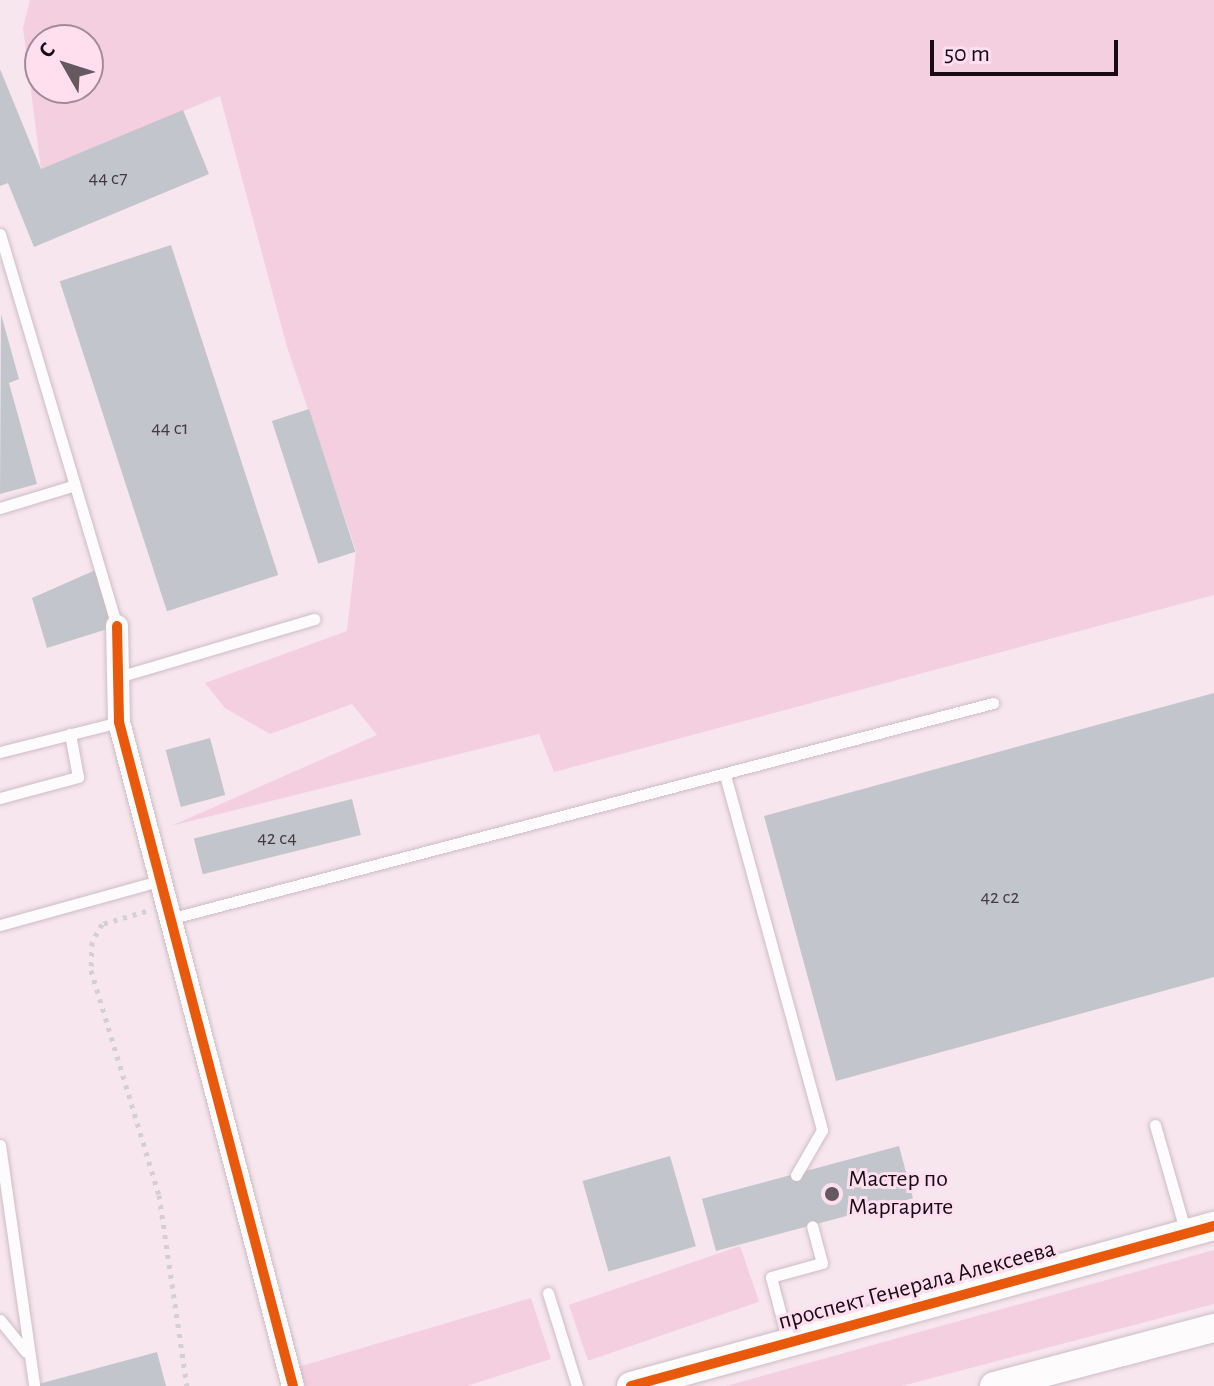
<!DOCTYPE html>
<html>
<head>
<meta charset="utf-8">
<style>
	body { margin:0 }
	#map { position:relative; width:1214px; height:1386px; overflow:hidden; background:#f8e6ee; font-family:"Alegreya Sans",sans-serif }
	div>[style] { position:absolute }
	.green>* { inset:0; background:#f3cfdf; transform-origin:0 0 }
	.building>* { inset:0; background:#c2c6cc; transform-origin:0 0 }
	.path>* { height:5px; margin-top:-2.5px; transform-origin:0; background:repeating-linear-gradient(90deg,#d4cfd1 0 4px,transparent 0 10px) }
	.roads { filter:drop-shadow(0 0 2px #ccbdc4) drop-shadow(0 0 2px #ccbdc4) }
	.service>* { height:11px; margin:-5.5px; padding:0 5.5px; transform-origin:5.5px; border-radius:5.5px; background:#fefbfc }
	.minor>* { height:22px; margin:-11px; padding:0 11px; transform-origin:11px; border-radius:11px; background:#fefbfc }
	.tertiary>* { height:28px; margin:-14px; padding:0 14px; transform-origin:14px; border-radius:14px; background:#fefbfc }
	.cycleway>* { height:10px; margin:-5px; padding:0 5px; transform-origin:5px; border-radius:5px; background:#e8590c }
	.dots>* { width:22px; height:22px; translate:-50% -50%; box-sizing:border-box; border:4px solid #ffdfed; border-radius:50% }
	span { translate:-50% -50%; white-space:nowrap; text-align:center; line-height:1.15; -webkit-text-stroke:6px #ffdfed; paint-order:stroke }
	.number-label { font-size:20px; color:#423a40 }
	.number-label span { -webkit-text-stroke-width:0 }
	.poi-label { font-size:24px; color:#180c12 }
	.left { translate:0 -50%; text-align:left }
	.street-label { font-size:24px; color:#180c12 }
	.north { position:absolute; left:24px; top:24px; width:80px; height:80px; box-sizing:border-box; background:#ffdfed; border:2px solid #a38b95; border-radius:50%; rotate:309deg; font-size:22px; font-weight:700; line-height:32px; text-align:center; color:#180c12 }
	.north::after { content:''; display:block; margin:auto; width:28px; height:36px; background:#66585f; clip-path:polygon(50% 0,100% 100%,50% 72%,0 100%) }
	.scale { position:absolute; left:930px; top:40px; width:188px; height:36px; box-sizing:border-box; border:4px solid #180c12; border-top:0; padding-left:10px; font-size:24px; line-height:28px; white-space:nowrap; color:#180c12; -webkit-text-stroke:6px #ffdfed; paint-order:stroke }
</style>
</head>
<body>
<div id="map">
	<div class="green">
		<i style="clip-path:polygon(evenodd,30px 0,1214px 0,1214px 595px,554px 772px,539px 734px,171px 826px,377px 735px,352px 704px,270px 734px,225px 708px,205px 683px,347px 631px,356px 551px,287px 347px,220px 96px,41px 169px,23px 28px,30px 0,40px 40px,88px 40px,88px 88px,40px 88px,40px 40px)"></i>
		<i style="left:740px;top:1246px;width:59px;height:181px;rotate:71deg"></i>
		<i style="clip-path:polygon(1214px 1250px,1214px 1304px,902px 1386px,726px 1386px)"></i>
		<i style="clip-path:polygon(531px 1298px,551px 1359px,467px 1386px,305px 1386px,298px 1367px)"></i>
	</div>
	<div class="building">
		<i style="clip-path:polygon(0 69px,41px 169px,183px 110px,209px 174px,34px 247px,8px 183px,0 186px)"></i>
		<i style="left:171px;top:245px;width:347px;height:117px;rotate:72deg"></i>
		<i style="clip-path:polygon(1px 314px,19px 379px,9px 383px,37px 484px,0 494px)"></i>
		<i style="left:309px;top:409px;width:150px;height:39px;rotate:72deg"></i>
		<i style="clip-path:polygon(100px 568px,117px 626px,47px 648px,32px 598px)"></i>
		<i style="clip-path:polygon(1214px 693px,1214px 977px,836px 1081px,764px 816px)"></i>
		<i style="left:210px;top:738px;width:59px;height:46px;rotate:75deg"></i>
		<i style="left:352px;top:799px;width:37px;height:163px;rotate:76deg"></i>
		<i style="left:899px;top:1146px;width:54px;height:204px;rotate:75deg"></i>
		<i style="left:670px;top:1156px;width:94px;height:91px;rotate:74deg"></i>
		<i style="clip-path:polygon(157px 1352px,166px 1386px,35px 1386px,35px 1385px)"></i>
	</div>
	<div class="path">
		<i style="left:146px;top:911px;width:46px;rotate:163.5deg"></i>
		<i style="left:102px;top:924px;width:21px;rotate:119deg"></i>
		<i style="left:92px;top:942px;width:28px;rotate:92deg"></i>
		<i style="left:91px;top:970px;width:235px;rotate:73.2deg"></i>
		<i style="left:159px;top:1195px;width:193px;rotate:81.7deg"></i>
	</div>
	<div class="roads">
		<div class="service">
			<i style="left:0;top:234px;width:409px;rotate:73.4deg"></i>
			<i style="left:0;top:508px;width:78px;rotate:-17deg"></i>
			<i style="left:115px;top:678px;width:208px;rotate:-16.5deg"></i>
			<i style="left:0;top:752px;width:123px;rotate:-14.1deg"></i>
			<i style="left:725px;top:775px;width:368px;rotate:74.7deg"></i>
			<i style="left:822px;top:1130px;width:52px;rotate:120deg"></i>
			<i style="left:0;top:798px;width:81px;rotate:-15.1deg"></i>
			<i style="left:78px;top:777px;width:44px;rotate:-100.5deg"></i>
			<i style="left:169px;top:919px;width:852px;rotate:-14.69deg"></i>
			<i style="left:0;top:925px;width:165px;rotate:-15.5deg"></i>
			<i style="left:1155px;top:1125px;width:112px;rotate:74deg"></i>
			<i style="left:0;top:1145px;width:242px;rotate:81.9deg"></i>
			<i style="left:548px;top:1293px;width:97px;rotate:72.7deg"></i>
			<i style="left:0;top:1320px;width:41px;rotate:50.9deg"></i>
			<i style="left:788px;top:1342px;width:67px;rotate:-104.7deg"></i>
			<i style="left:771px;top:1277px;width:53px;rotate:-15.4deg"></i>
			<i style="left:822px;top:1263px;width:38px;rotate:-105deg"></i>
		</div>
		<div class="minor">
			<i style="left:117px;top:626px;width:96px;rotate:88.8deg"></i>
			<i style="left:119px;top:722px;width:686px;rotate:75.32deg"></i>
		</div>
		<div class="tertiary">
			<i style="left:631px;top:1386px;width:605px;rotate:-15.35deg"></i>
			<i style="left:994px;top:1386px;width:228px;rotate:-14.8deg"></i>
		</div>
	</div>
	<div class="cycleway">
		<i style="left:117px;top:626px;width:96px;rotate:88.8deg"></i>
		<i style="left:119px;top:722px;width:686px;rotate:75.32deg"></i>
		<i style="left:631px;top:1386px;width:605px;rotate:-15.35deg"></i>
	</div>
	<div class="dots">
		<i style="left:832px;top:1194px;background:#66585f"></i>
	</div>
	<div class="number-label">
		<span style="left:108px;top:178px">44 с7</span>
		<span style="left:170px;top:428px">44 с1</span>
		<span style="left:277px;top:838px">42 с4</span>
		<span style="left:1000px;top:897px">42 с2</span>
	</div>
	<div class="poi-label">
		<span class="left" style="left:848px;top:1194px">Мастер по<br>Маргарите</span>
	</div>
	<div class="street-label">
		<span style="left:917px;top:1286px;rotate:-15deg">проспект Генерала Алексеева</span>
	</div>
	<div class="north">С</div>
	<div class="scale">50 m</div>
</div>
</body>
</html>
